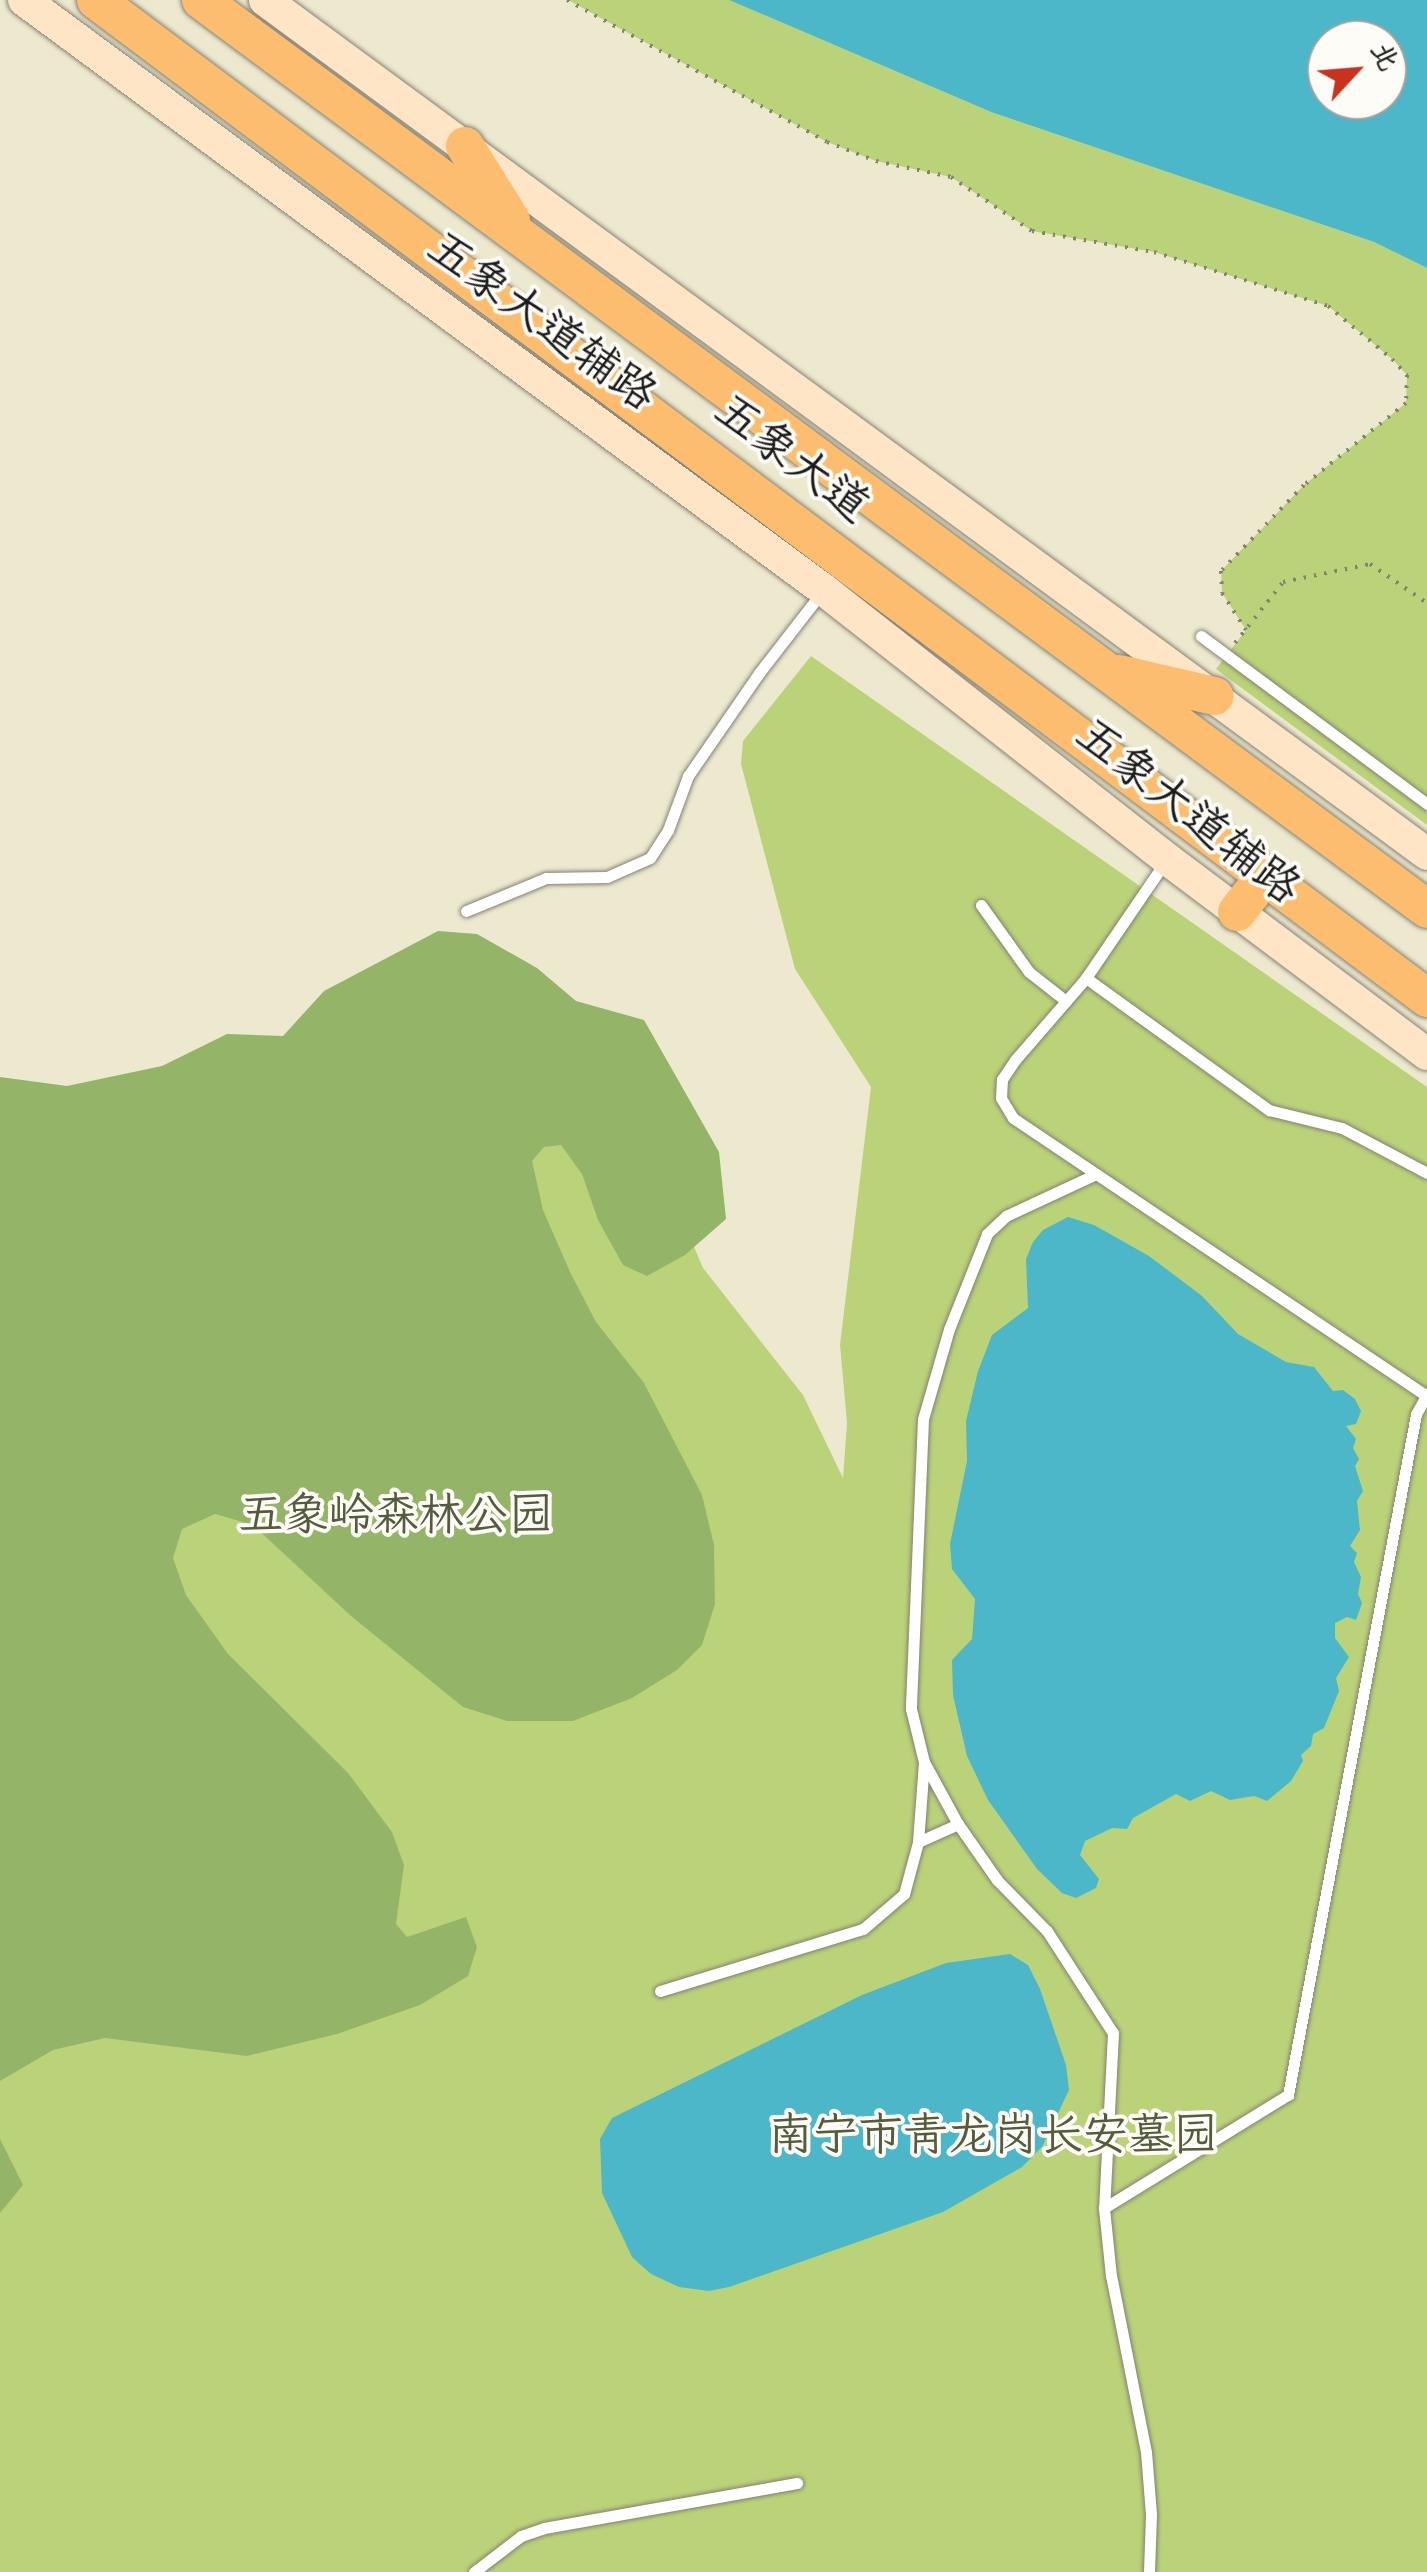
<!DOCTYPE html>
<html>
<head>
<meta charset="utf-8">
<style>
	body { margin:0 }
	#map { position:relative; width:1427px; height:2572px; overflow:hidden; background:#ede9cf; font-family:"Indie Flower","LXGW WenKai TC",sans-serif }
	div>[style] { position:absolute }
	.green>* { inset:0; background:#bbd378 }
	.forest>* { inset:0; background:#94b568 }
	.water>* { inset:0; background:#4bb7c8 }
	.path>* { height:4px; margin-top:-2px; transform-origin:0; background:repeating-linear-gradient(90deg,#848276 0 2.5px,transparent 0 10.5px) }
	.roads { filter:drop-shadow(0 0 2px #848276) drop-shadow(0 0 2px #848276) }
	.lane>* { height:11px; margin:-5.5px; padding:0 5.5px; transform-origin:5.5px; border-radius:5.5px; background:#fff }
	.secondary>* { height:32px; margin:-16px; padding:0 16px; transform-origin:16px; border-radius:16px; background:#fee5c5 }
	.primary>* { height:38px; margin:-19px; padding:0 19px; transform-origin:19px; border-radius:19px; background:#fcbd6f }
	span { translate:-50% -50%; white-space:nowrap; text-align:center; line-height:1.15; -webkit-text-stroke:8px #fdfcf7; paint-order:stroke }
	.street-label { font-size:45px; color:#1c1c1c }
	.park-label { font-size:45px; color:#545c3c }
	.north { position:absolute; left:1307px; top:20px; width:100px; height:100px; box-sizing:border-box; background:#fdfcf7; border:2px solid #a3a29f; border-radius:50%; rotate:64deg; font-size:28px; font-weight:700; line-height:40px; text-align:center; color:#1c1c1c }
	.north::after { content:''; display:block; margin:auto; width:35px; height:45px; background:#c8321e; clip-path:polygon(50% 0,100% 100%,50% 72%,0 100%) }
</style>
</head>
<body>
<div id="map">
	<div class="green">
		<i style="clip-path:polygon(568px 0,729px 0,991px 112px,1374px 242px,1427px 268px,1427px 825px,1216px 669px,1246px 630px,1222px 593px,1221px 571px,1304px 485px,1406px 403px,1407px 375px,1392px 359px,1328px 306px,1154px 252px,1032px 231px,951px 177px,876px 161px,827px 142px)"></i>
		<i style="clip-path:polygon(811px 656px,1427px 1087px,1427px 2572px,0 2572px,0 1096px,18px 1096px,405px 1029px,670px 1190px,703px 1268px,803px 1395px,843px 1478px,847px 1423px,840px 1345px,871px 1087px,795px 969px,741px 764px,743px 741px)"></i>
	</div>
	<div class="forest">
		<i style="clip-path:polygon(438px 931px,477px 934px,537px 968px,576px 1001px,644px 1020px,719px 1152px,726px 1219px,685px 1255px,647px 1276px,623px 1265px,598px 1220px,582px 1174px,561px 1145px,544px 1147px,532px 1161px,543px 1210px,570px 1272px,596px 1322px,644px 1383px,702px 1495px,714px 1545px,715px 1604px,702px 1645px,677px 1670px,632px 1698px,573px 1721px,507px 1721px,463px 1707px,351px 1616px,253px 1525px,215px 1514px,182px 1529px,173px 1558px,186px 1595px,228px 1654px,348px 1773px,392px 1832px,404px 1865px,396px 1924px,407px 1937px,466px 1917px,477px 1947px,468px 1976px,420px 2005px,337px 2034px,247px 2056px,105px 2038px,53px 2050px,0 2081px,0 1077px,67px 1086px,162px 1066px,227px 1034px,283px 1036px,324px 991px)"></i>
		<i style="clip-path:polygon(0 2139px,23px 2185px,0 2213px)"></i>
	</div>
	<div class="water">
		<i style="clip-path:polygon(evenodd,729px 0,1427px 0,1427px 268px,1374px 242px,991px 112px,729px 0,1387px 40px,1387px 100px,1327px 100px,1327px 40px,1387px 40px)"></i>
		<i style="clip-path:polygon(1068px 1217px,1094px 1225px,1149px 1256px,1202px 1296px,1238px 1334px,1286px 1362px,1314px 1367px,1333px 1391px,1343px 1390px,1355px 1399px,1361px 1411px,1356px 1424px,1346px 1426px,1356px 1439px,1353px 1448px,1359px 1459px,1355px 1466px,1363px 1491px,1357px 1501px,1360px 1530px,1350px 1546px,1357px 1553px,1354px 1562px,1361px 1577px,1358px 1594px,1362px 1603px,1356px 1620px,1347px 1617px,1335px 1623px,1335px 1638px,1349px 1657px,1336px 1678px,1339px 1691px,1324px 1728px,1313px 1734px,1311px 1746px,1301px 1755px,1303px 1761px,1291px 1781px,1267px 1801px,1254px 1796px,1230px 1800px,1211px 1791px,1190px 1801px,1176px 1794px,1133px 1818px,1127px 1829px,1112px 1828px,1085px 1841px,1080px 1855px,1099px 1879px,1096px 1888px,1076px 1898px,1062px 1893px,1037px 1869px,988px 1800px,967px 1756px,953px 1695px,952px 1660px,972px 1639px,975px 1599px,952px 1569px,950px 1544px,967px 1461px,966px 1421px,978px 1371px,992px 1335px,1028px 1308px,1026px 1259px,1033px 1242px,1043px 1230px)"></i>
		<i style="clip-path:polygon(1010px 1954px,1028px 1965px,1040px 1989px,1066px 2065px,1069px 2090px,1042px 2147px,1022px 2167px,943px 2212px,729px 2287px,709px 2291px,679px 2287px,651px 2274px,632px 2257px,602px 2193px,600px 2139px,612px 2118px,862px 1995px,946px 1963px)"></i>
	</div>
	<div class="path">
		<i style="left:567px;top:0;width:296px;rotate:28.6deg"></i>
		<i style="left:827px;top:142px;width:53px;rotate:21.2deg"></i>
		<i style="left:876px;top:161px;width:77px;rotate:12deg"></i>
		<i style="left:951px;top:177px;width:97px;rotate:33.7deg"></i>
		<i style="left:1032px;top:231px;width:124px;rotate:9.8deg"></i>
		<i style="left:1154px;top:252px;width:182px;rotate:17.2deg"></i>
		<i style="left:1328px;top:306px;width:83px;rotate:39.6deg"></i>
		<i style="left:1392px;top:359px;width:22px;rotate:47deg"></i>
		<i style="left:1407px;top:375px;width:28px;rotate:92deg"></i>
		<i style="left:1406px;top:403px;width:131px;rotate:141.2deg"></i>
		<i style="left:1304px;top:485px;width:120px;rotate:134deg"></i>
		<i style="left:1221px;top:571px;width:22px;rotate:87deg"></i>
		<i style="left:1222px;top:593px;width:44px;rotate:57deg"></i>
		<i style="left:1235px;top:643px;width:78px;rotate:-51.8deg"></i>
		<i style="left:1283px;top:582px;width:89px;rotate:-11.7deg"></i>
		<i style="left:1370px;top:564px;width:69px;rotate:34.4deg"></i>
	</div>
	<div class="roads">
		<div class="lane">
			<i style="left:1201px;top:636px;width:282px;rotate:36.6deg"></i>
			<i style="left:1165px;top:862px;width:140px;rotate:124.3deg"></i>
			<i style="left:1086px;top:978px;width:108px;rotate:130.9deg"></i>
			<i style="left:1015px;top:1060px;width:23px;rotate:124deg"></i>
			<i style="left:1002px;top:1079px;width:19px;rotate:93deg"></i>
			<i style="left:1001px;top:1098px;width:23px;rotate:59deg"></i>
			<i style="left:1013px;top:1118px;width:496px;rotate:33.9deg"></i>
			<i style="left:981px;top:905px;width:82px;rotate:54.4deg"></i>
			<i style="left:1029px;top:972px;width:47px;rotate:38.1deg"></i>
			<i style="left:466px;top:911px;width:87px;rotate:-22.4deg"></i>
			<i style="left:546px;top:878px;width:61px;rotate:-0.9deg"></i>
			<i style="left:607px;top:877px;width:47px;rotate:-23.8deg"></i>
			<i style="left:650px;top:858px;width:33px;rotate:-57deg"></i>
			<i style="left:668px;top:830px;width:58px;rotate:-69.7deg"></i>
			<i style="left:688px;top:776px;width:125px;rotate:-55.4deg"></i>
			<i style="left:759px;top:673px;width:101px;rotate:-52.2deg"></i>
			<i style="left:1086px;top:978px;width:226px;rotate:35.8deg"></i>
			<i style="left:1269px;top:1110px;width:75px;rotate:13.9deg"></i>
			<i style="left:1342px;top:1128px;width:96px;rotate:27.9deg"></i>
			<i style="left:1096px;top:1174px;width:99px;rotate:155deg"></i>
			<i style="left:1006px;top:1216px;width:26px;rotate:137deg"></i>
			<i style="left:987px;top:1234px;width:102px;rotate:111.8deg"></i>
			<i style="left:949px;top:1329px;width:94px;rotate:106.1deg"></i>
			<i style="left:923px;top:1419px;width:290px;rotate:92.4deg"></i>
			<i style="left:911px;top:1709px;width:55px;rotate:76.2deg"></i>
			<i style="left:924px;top:1762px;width:71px;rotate:61.3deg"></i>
			<i style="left:958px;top:1824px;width:68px;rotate:55.1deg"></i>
			<i style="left:997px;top:1880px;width:71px;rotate:45.6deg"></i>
			<i style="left:1047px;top:1931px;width:121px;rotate:57.1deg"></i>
			<i style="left:1113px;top:2033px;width:175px;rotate:92.9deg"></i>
			<i style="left:918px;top:1842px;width:44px;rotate:-24.2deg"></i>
			<i style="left:660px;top:1991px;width:212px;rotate:-17deg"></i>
			<i style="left:863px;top:1929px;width:54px;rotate:-40.5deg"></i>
			<i style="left:904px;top:1894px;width:54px;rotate:-74.9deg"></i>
			<i style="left:918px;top:1842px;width:80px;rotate:-85.7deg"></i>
			<i style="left:474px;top:2572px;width:59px;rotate:-37.5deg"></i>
			<i style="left:521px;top:2536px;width:24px;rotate:-19deg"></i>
			<i style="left:544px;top:2528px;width:257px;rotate:-10.1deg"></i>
			<i style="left:1149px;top:2572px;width:58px;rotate:-88deg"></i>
			<i style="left:1151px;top:2514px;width:62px;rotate:-94.6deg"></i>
			<i style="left:1146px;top:2452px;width:179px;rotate:-101.2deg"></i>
			<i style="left:1111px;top:2276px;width:68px;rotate:-95.9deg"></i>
			<i style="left:1104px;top:2208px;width:216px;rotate:-31.6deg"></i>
			<i style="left:1288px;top:2095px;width:693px;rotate:-79.35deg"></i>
			<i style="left:1416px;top:1414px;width:23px;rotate:-61deg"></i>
		</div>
		<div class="secondary">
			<i style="left:24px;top:0;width:994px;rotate:36.41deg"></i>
			<i style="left:824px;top:590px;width:436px;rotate:38.1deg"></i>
			<i style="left:1167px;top:859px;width:325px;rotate:36.9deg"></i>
			<i style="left:265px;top:0;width:1442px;rotate:36.31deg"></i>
		</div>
		<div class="primary">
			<i style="left:96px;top:0;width:1664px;rotate:36.86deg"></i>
			<i style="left:201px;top:0;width:1526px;rotate:36.55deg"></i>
			<i style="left:465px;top:146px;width:87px;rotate:58.1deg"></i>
			<i style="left:1119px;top:674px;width:98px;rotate:13deg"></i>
			<i style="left:1237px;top:912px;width:46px;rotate:-52.1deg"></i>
		</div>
	</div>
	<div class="street-label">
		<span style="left:540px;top:324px;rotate:36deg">五象大道辅路</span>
		<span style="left:790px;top:461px;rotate:37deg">五象大道</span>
		<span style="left:1186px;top:814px;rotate:38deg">五象大道辅路</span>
	</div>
	<div class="park-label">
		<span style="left:396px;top:1519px">五象岭森林公园</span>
		<span style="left:993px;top:2139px">南宁市青龙岗长安墓园</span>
	</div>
	<div class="north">北</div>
</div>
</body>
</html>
